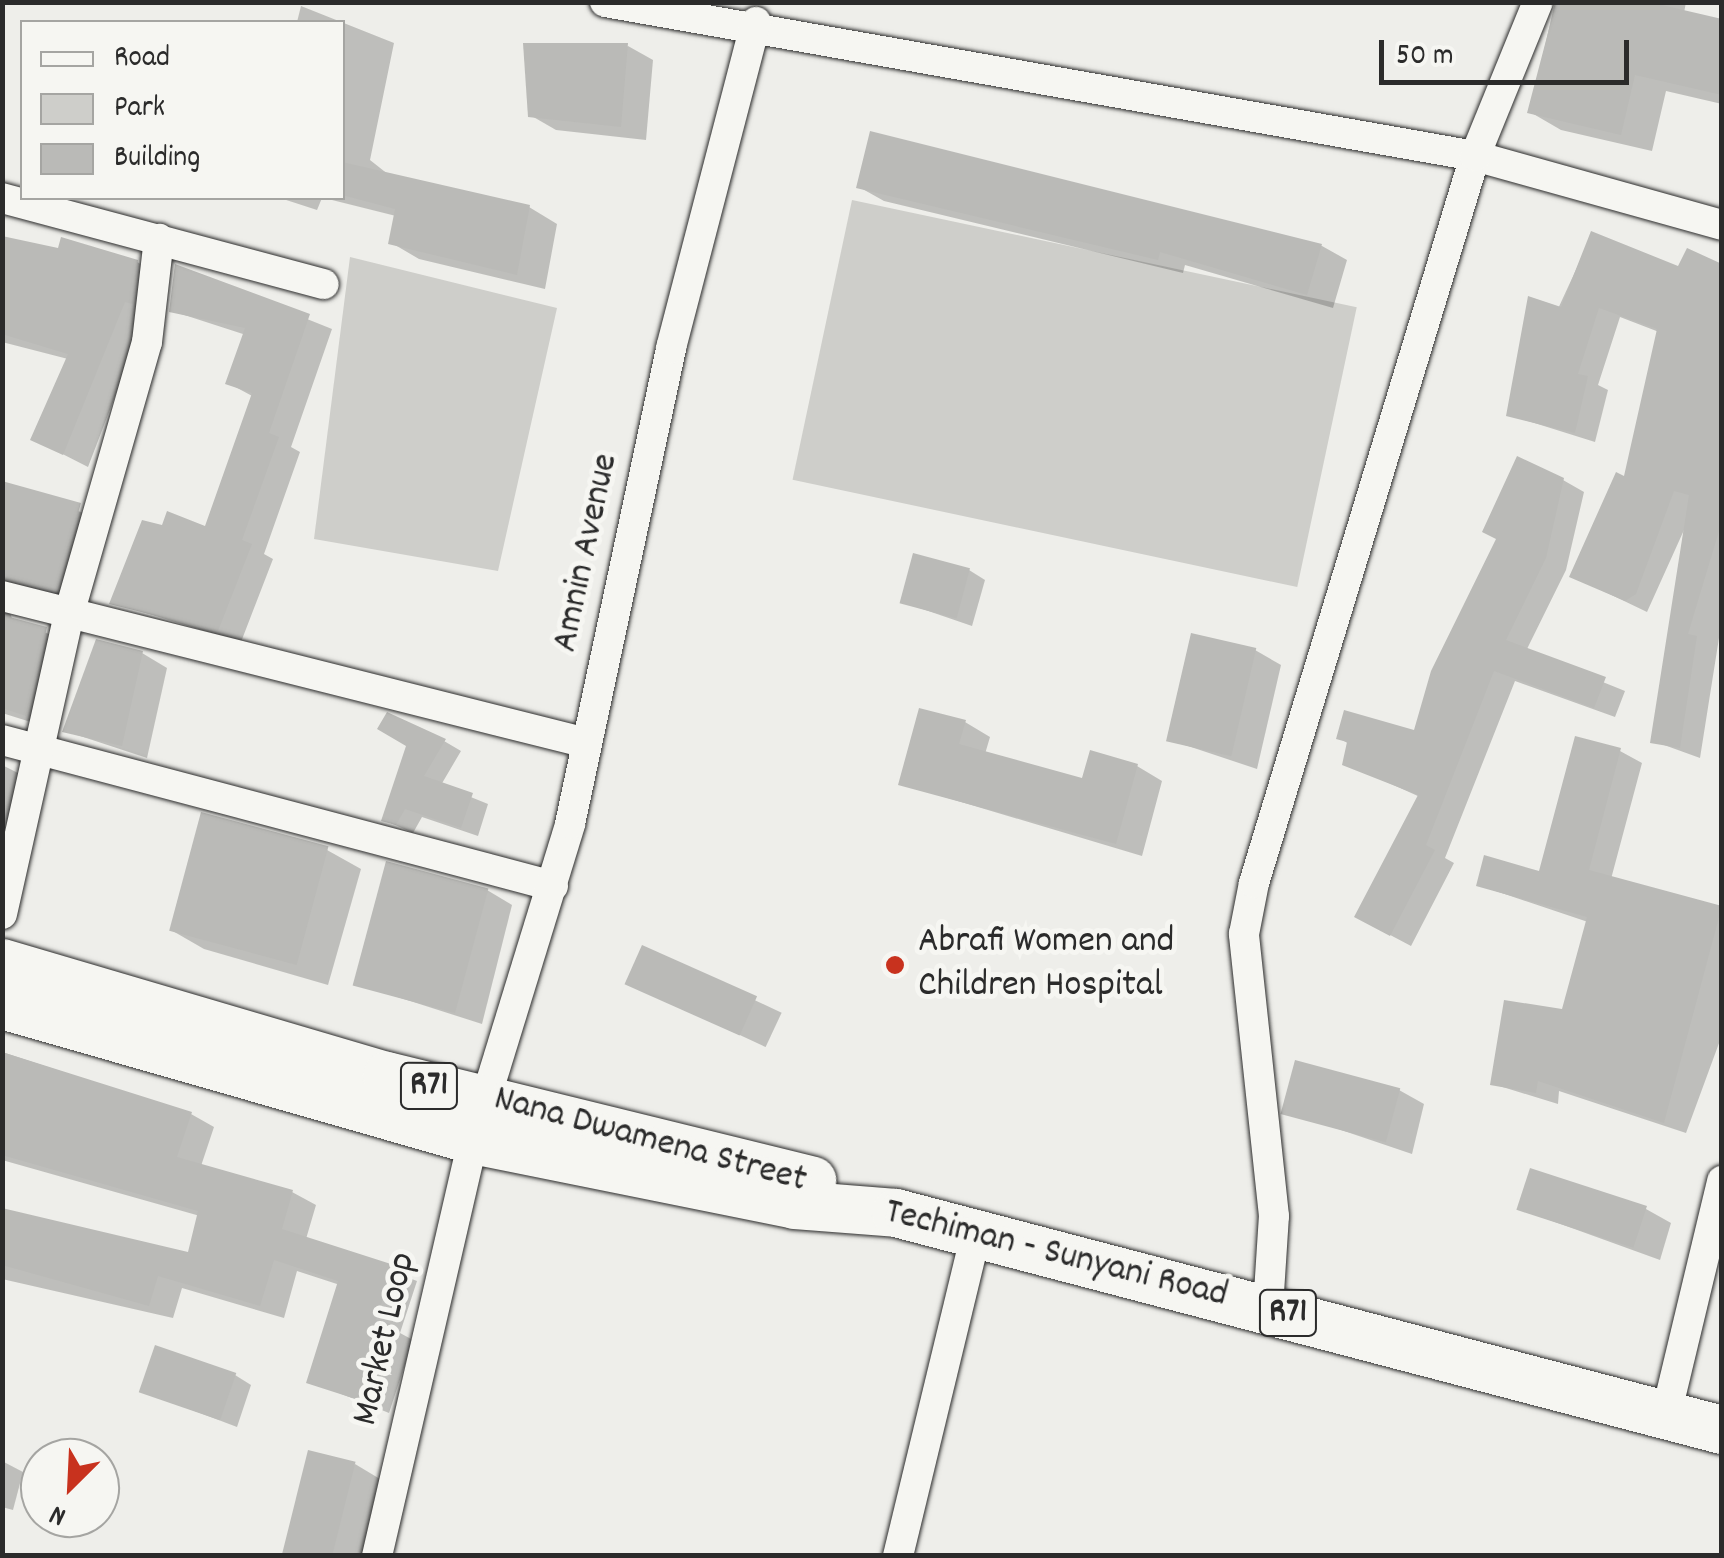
<!DOCTYPE html>
<html>
<head>
<meta charset="utf-8">
<style>
	body { margin:0 }
	#map { position:relative; width:1724px; height:1558px; overflow:hidden; background:#eeeeea; font-family:Dekko,sans-serif }
	div>[style] { position:absolute }
	.green>* { inset:0; background:#cececa; transform-origin:0 0 }
	.shadow>* { inset:0; background:#0003; transform-origin:0 0 }
	.building>* { inset:0; background:#babab7; transform-origin:0 0 }
	.roads { filter:drop-shadow(0 0 2px #2b2b2b) drop-shadow(0 0 2px #2b2b2b) }
	.minor>* { height:30px; margin:-15px; padding:0 15px; transform-origin:15px; border-radius:15px; background:#f6f6f2 }
	.primary>* { height:48px; margin:-24px; padding:0 24px; transform-origin:24px; border-radius:24px; background:#f6f6f2 }
	.dots>* { width:28px; height:28px; translate:-50% -50%; box-sizing:border-box; border:5px solid #f6f6f2; border-radius:50% }
	span { translate:-50% -50%; white-space:nowrap; text-align:center; line-height:1.15; -webkit-text-stroke:10px #f6f6f2; paint-order:stroke }
	.shield-label span { padding:2px 8px; background:#f6f6f2; border:2px solid; border-radius:8px; -webkit-text-stroke-width:0 }
	.shield-label { font-size:35px; color:#2b2b2b; font-weight:700 }
	.street-label { font-size:38px; color:#2b2b2b }
	.poi-label { font-size:38px; color:#2b2b2b }
	.left { translate:0 -50%; text-align:left }
	.frame { position:absolute; inset:0; border:5px solid #2b2b2b; pointer-events:none }
	.legend { position:absolute; left:20px; top:20px; width:325px; height:180px; box-sizing:border-box; background:#f6f6f2; border:2px solid #a5a5a2; margin:0; padding:12px 18px; list-style:none; font-size:30px; color:#2b2b2b }
	.legend li { display:flex; align-items:center; gap:20px; height:50px }
	.legend b { width:50px; border:2px solid #a5a5a2 }
	.north { position:absolute; left:20px; top:1438px; width:100px; height:100px; box-sizing:border-box; background:#f6f6f2; border:2px solid #a5a5a2; border-radius:50%; rotate:204deg; font-size:28px; font-weight:700; line-height:40px; text-align:center; color:#2b2b2b }
	.north::after { content:''; display:block; margin:auto; width:35px; height:45px; background:#c8321e; clip-path:polygon(50% 0,100% 100%,50% 72%,0 100%) }
	.scale { position:absolute; left:1379px; top:40px; width:250px; height:45px; box-sizing:border-box; border:5px solid #2b2b2b; border-top:0; padding-left:12px; font-size:30px; line-height:35px; white-space:nowrap; color:#2b2b2b; -webkit-text-stroke:8px #f6f6f2; paint-order:stroke }
</style>
</head>
<body>
<div id="map">
	<div class="green">
		<i style="left:852px;top:200px;width:516px;height:286px;rotate:12deg"></i>
		<i style="clip-path:polygon(350px 257px,557px 308px,498px 571px,314px 539px)"></i>
	</div>
	<div class="shadow">
		<i style="clip-path:polygon(1555px 2px,1686px 2px,1684px 13px,1722px 21px,1722px 104px,1666px 91px,1652px 151px,1561px 130px,1530px 112px)"></i>
		<i style="clip-path:polygon(301px 6px,394px 43px,370px 160px,389px 175px,529px 207px,557px 224px,545px 289px,419px 259px,390px 242px,396px 216px,324px 198px,342px 198px,342px 22px,297px 22px)"></i>
		<i style="clip-path:polygon(628px 46px,653px 60px,646px 140px,556px 130px,530px 115px)"></i>
		<i style="clip-path:polygon(872px 134px,1322px 246px,1347px 260px,1333px 308px,1185px 265px,1183px 273px,884px 201px,859px 187px)"></i>
		<i style="clip-path:polygon(280px 198px,322px 198px,317px 210px)"></i>
		<i style="clip-path:polygon(1592px 235px,1722px 374px,1722px 619px,1700px 758px,1653px 741px,1684px 530px,1647px 612px,1572px 576px,1626px 479px,1659px 332px,1620px 317px,1598px 385px,1608px 390px,1595px 442px,1509px 415px)"></i>
		<i style="clip-path:polygon(2px 239px,137px 262px,161px 276px,88px 467px,33px 439px,68px 359px,2px 342px)"></i>
		<i style="clip-path:polygon(177px 267px,332px 329px,291px 447px,300px 452px,264px 554px,273px 559px,241px 642px,113px 603px,163px 528px,207px 529px,254px 397px,228px 383px,246px 335px,172px 311px)"></i>
		<i style="clip-path:polygon(1563px 480px,1584px 492px,1566px 570px,1526px 651px,1625px 691px,1615px 717px,1515px 681px,1445px 858px,1454px 863px,1411px 946px,1377px 928px,1420px 797px,1345px 763px,1349px 744px,1339px 738px,1415px 733px)"></i>
		<i style="clip-path:polygon(2px 489px,105px 519px,81px 603px,8px 605px,12px 619px,71px 643px,50px 728px,2px 713px)"></i>
		<i style="clip-path:polygon(969px 570px,985px 580px,972px 626px,902px 602px)"></i>
		<i style="clip-path:polygon(1255px 650px,1281px 665px,1257px 769px,1170px 740px)"></i>
		<i style="clip-path:polygon(142px 653px,167px 668px,147px 758px,65px 731px)"></i>
		<i style="clip-path:polygon(965px 722px,990px 737px,985px 754px,1084px 781px,1137px 766px,1162px 781px,1142px 856px,901px 784px)"></i>
		<i style="clip-path:polygon(444px 741px,461px 751px,441px 785px,488px 804px,478px 836px,422px 817px,413px 833px,384px 820px)"></i>
		<i style="clip-path:polygon(1620px 751px,1642px 763px,1611px 879px,1722px 909px,1722px 1035px,1686px 1133px,1559px 1091px,1558px 1104px,1493px 1084px,1564px 1012px,1588px 922px,1478px 885px,1540px 874px)"></i>
		<i style="clip-path:polygon(2px 765px,38px 783px,2px 877px)"></i>
		<i style="clip-path:polygon(203px 815px,327px 850px,361px 869px,328px 985px,204px 949px,171px 930px)"></i>
		<i style="clip-path:polygon(487px 890px,512px 905px,482px 1024px,357px 984px)"></i>
		<i style="left:643px;top:948px;width:153px;height:38px;rotate:25deg"></i>
		<i style="clip-path:polygon(2px 1052px,191px 1114px,214px 1127px,201px 1166px,292px 1192px,316px 1205px,306px 1239px,417px 1281px,400px 1333px,413px 1340px,389px 1413px,309px 1381px,340px 1285px,297px 1271px,284px 1318px,182px 1288px,173px 1318px,2px 1279px,2px 1211px,189px 1255px,200px 1216px,2px 1160px)"></i>
		<i style="clip-path:polygon(1399px 1090px,1424px 1104px,1412px 1154px,1285px 1111px)"></i>
		<i style="clip-path:polygon(1519px 1209px,1646px 1209px,1671px 1223px,1660px 1260px)"></i>
		<i style="clip-path:polygon(235px 1375px,251px 1385px,237px 1427px,142px 1391px)"></i>
		<i style="clip-path:polygon(2px 1461px,23px 1472px,13px 1510px,2px 1507px)"></i>
		<i style="clip-path:polygon(355px 1464px,380px 1479px,362px 1556px,288px 1556px)"></i>
	</div>
	<div class="building">
		<i style="clip-path:polygon(1556px 2px,1649px 2px,1722px 19px,1722px 95px,1635px 75px,1621px 135px,1527px 113px)"></i>
		<i style="clip-path:polygon(523px 43px,628px 43px,621px 127px,528px 117px)"></i>
		<i style="clip-path:polygon(870px 131px,1322px 244px,1307px 295px,1160px 252px,1158px 260px,856px 188px)"></i>
		<i style="clip-path:polygon(342px 162px,530px 205px,517px 275px,388px 244px,395px 209px,342px 195px)"></i>
		<i style="clip-path:polygon(1591px 231px,1678px 266px,1687px 248px,1722px 264px,1722px 521px,1688px 634px,1697px 636px,1680px 748px,1650px 743px,1689px 495px,1674px 491px,1636px 594px,1625px 601px,1569px 577px,1616px 472px,1624px 476px,1657px 329px,1599px 308px,1578px 374px,1588px 376px,1575px 433px,1506px 416px,1528px 296px,1561px 307px)"></i>
		<i style="clip-path:polygon(2px 236px,58px 248px,61px 237px,138px 260px,133px 304px,125px 302px,63px 455px,30px 440px,68px 354px,2px 334px)"></i>
		<i style="clip-path:polygon(175px 264px,310px 314px,269px 433px,279px 437px,242px 540px,252px 544px,218px 631px,109px 604px,142px 520px,162px 525px,167px 511px,205px 526px,252px 393px,225px 384px,245px 328px,169px 312px)"></i>
		<i style="clip-path:polygon(1517px 456px,1564px 478px,1546px 558px,1506px 640px,1606px 677px,1594px 708px,1494px 671px,1426px 845px,1435px 850px,1390px 936px,1354px 917px,1418px 795px,1342px 765px,1347px 742px,1336px 739px,1344px 710px,1414px 730px,1431px 671px,1496px 539px,1482px 532px)"></i>
		<i style="clip-path:polygon(2px 481px,81px 503px,56px 590px,2px 578px)"></i>
		<i style="left:913px;top:553px;width:59px;height:52px;rotate:15deg"></i>
		<i style="clip-path:polygon(2px 615px,47px 627px,26px 716px,2px 708px)"></i>
		<i style="left:1191px;top:633px;width:67px;height:111px;rotate:13deg"></i>
		<i style="clip-path:polygon(96px 639px,143px 651px,122px 746px,62px 732px)"></i>
		<i style="clip-path:polygon(919px 708px,966px 720px,959px 744px,1082px 778px,1090px 750px,1138px 764px,1116px 844px,898px 785px)"></i>
		<i style="clip-path:polygon(387px 712px,446px 739px,424px 776px,473px 793px,461px 828px,405px 809px,396px 825px,381px 821px,406px 746px,377px 729px)"></i>
		<i style="clip-path:polygon(1575px 736px,1621px 748px,1589px 870px,1722px 906px,1664px 1123px,1538px 1081px,1536px 1093px,1490px 1085px,1504px 1000px,1562px 1009px,1587px 917px,1476px 886px,1484px 855px,1539px 871px)"></i>
		<i style="left:201px;top:812px;width:132px;height:123px;rotate:15deg"></i>
		<i style="left:386px;top:861px;width:106px;height:129px;rotate:15deg"></i>
		<i style="left:642px;top:945px;width:126px;height:43px;rotate:24deg"></i>
		<i style="clip-path:polygon(2px 1052px,192px 1112px,177px 1157px,293px 1190px,282px 1229px,394px 1265px,376px 1320px,390px 1324px,365px 1402px,306px 1383px,338px 1281px,274px 1260px,260px 1306px,158px 1276px,149px 1306px,2px 1265px,2px 1208px,188px 1252px,198px 1211px,2px 1155px)"></i>
		<i style="left:1295px;top:1060px;width:109px;height:56px;rotate:15deg"></i>
		<i style="left:1530px;top:1168px;width:123px;height:44px;rotate:18deg"></i>
		<i style="left:155px;top:1345px;width:86px;height:50px;rotate:19deg"></i>
		<i style="left:308px;top:1450px;width:49px;height:109px;rotate:14deg"></i>
	</div>
	<div class="roads">
		<div class="minor">
			<i style="left:605px;top:2px;width:884px;rotate:10.04deg"></i>
			<i style="left:1475px;top:156px;width:256px;rotate:15.6deg"></i>
			<i style="left:2px;top:198px;width:333px;rotate:15deg"></i>
			<i style="left:2px;top:596px;width:603px;rotate:14.11deg"></i>
			<i style="left:2px;top:740px;width:570px;rotate:14.84deg"></i>
			<i style="left:2px;top:914px;width:307px;rotate:-77.4deg"></i>
			<i style="left:69px;top:614px;width:283px;rotate:-74deg"></i>
			<i style="left:147px;top:342px;width:104px;rotate:-83.4deg"></i>
			<i style="left:1268px;top:1308px;width:92px;rotate:-86.3deg"></i>
			<i style="left:1274px;top:1216px;width:284px;rotate:-96.1deg"></i>
			<i style="left:1244px;top:934px;width:52px;rotate:-78.9deg"></i>
			<i style="left:1254px;top:883px;width:760px;rotate:-73.09deg"></i>
			<i style="left:1475px;top:156px;width:166px;rotate:-67.8deg"></i>
			<i style="left:1666px;top:1415px;width:241px;rotate:-76.5deg"></i>
			<i style="left:377px;top:1556px;width:427px;rotate:-77deg"></i>
			<i style="left:473px;top:1140px;width:331px;rotate:-72.9deg"></i>
			<i style="left:570px;top:824px;width:487px;rotate:-78deg"></i>
			<i style="left:671px;top:348px;width:337px;rotate:-75.4deg"></i>
			<i style="left:898px;top:1556px;width:331px;rotate:-76.4deg"></i>
		</div>
		<div class="primary">
			<i style="left:2px;top:963px;width:401px;rotate:16.4deg"></i>
			<i style="left:387px;top:1076px;width:438px;rotate:13.8deg"></i>
			<i style="left:2px;top:1005px;width:490px;rotate:16deg"></i>
			<i style="left:473px;top:1140px;width:328px;rotate:11.4deg"></i>
			<i style="left:795px;top:1205px;width:101px;rotate:4.5deg"></i>
			<i style="left:896px;top:1213px;width:854px;rotate:14.72deg"></i>
		</div>
	</div>
	<div class="dots">
		<i style="left:895px;top:965px;background:#c8321e"></i>
	</div>
	<div class="shield-label">
		<span style="left:429px;top:1086px">R71</span>
		<span style="left:1288px;top:1313px">R71</span>
	</div>
	<div class="street-label">
		<span style="left:587px;top:553px;rotate:-78deg">Amnin Avenue</span>
		<span style="left:650px;top:1141px;rotate:15deg">Nana Dwamena Street</span>
		<span style="left:1056px;top:1255px;rotate:14deg">Techiman - Sunyani Road</span>
		<span style="left:386px;top:1339px;rotate:-77deg">Market Loop</span>
	</div>
	<div class="poi-label">
		<span class="left" style="left:918px;top:965px">Abrafi Women and<br>Children Hospital</span>
	</div>
	<div class="frame"></div>
	<ul class="legend">
	<li><b style="height:12px;background:#f6f6f2"></b>Road</li>
	<li><b style="height:28px;background:#cececa"></b>Park</li>
	<li><b style="height:28px;background:#babab7"></b>Building</li>
	</ul>
	<div class="north">N</div>
	<div class="scale">50 m</div>
</div>
</body>
</html>
